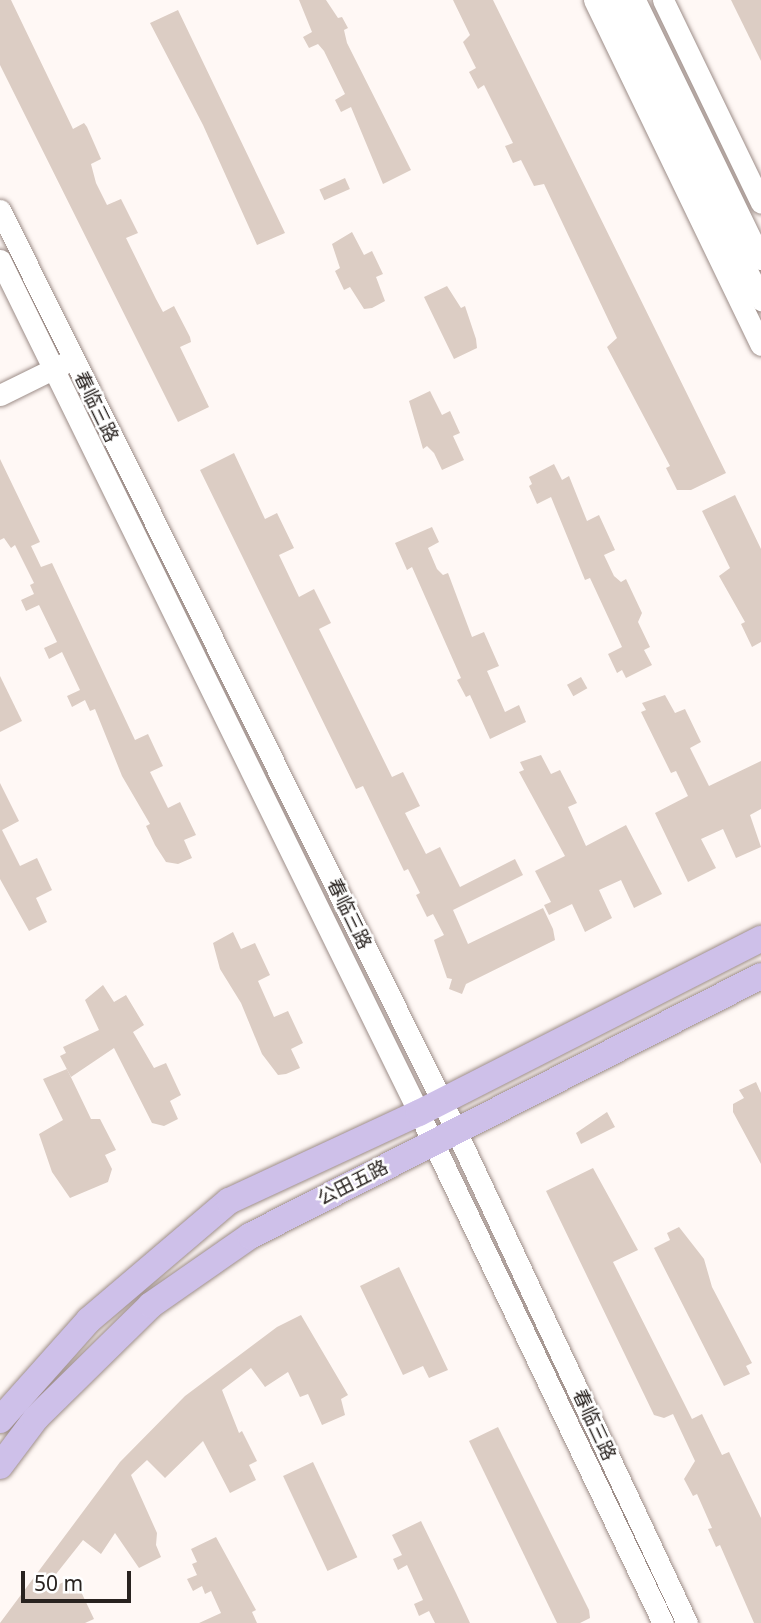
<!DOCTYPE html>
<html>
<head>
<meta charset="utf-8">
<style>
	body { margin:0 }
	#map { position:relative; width:761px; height:1623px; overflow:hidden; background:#fff8f5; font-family:"Noto Sans","Noto Sans SC",sans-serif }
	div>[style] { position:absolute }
	.building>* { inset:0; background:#dccdc4; transform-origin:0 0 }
	.roads { filter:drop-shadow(0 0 2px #9d8d88) drop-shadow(0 0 2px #9d8d88) }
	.minor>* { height:21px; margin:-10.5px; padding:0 10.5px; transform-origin:10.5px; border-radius:10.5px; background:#fff }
	.major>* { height:26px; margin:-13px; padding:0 13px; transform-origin:13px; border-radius:13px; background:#cec0e9 }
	span { translate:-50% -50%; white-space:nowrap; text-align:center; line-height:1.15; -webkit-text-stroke:5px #fff; paint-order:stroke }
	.street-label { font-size:19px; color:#292320 }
	.scale { position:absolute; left:21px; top:1571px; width:110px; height:32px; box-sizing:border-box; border:4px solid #292320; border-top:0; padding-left:9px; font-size:21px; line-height:24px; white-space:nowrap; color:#292320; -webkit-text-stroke:5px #fff; paint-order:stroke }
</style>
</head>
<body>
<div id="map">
	<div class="building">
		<i style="clip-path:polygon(0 0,11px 0,73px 129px,84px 123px,87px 127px,101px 159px,91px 164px,96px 183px,107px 205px,121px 199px,138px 233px,126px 238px,156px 299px,163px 312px,174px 306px,190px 337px,191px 342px,180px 347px,209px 407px,178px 422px,0 65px)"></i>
		<i style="clip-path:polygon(299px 0,326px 0,338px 18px,342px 17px,348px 28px,344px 30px,347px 43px,411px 170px,383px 184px,351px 107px,341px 112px,335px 100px,345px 94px,324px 51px,318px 44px,309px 48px,303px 37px,312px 32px)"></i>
		<i style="clip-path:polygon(453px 0,493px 0,726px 473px,691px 490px,677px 490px,666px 468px,670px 466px,607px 347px,617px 338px,544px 184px,534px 186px,521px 160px,513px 163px,505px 146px,513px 143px,484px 85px,478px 89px,469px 72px,476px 68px,463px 42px,470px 35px)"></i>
		<i style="clip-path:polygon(731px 0,761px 0,761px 61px)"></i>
		<i style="clip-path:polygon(178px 10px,285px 233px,257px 245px,203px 125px,150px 23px)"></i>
		<i style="left:345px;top:178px;width:12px;height:28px;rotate:66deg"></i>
		<i style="clip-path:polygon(352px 232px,364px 255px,372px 251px,383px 274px,376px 277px,385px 301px,372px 308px,364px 309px,350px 287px,344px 290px,335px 271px,340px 268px,332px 244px)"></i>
		<i style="clip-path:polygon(447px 286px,461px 308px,465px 306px,476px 339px,477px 348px,454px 359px,424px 297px)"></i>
		<i style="clip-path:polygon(430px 391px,442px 415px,450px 411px,460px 433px,453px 436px,464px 460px,442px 470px,434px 453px,427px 446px,423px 449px,409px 401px)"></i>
		<i style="clip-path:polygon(234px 453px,265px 519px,277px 513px,294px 548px,279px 555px,299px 597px,314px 589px,331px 623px,319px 629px,392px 777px,403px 772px,420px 806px,405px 813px,426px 854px,440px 847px,460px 887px,515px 859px,523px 875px,453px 910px,468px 944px,543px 908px,553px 929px,555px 940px,466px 984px,462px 994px,449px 989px,452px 979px,447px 978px,434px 940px,444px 935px,433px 914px,427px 917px,416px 895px,420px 893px,408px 869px,404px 871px,363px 786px,356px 789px,200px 470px)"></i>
		<i style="clip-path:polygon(0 459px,40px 542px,31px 546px,41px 567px,52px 563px,135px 740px,148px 734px,163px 766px,150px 772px,168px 808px,180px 802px,196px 835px,184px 840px,192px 858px,178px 864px,166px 862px,155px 845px,146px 826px,150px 824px,122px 776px,95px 709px,90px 711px,85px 700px,72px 707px,67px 696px,80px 690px,62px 652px,49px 659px,44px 648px,57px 642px,39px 605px,26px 611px,21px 600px,34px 594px,30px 585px,34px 583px,15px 545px,11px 548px,4px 538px,0 540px)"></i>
		<i style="clip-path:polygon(554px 464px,562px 480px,569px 476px,587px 521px,599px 515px,615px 550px,604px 555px,614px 576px,621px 582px,626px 579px,642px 613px,638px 622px,650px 647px,644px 650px,652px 665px,626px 678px,622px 670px,617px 673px,608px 654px,622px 647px,590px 578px,585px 580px,551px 497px,537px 504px,529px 486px,532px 484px,529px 477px)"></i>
		<i style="clip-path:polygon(735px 495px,761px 549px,761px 642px,752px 647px,741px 624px,745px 622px,719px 576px,730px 568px,702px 511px)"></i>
		<i style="clip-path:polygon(432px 527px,439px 542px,428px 548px,437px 569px,443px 575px,448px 573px,472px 637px,484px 632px,499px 666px,487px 671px,505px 712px,519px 705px,526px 722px,490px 739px,470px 695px,466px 697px,457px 680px,461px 678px,412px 567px,407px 570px,395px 543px)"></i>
		<i style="clip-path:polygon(0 676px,22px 721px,0 732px)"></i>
		<i style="left:581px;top:677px;width:13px;height:16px;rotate:61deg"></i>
		<i style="clip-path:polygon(665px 695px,675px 713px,685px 709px,701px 742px,690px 748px,709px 786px,761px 761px,761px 809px,750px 815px,761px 847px,736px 858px,723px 829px,701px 839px,716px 868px,688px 882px,655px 813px,688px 796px,676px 771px,671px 773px,641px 712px,646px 710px,642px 703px)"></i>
		<i style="clip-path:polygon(541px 755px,551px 774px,560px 770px,577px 803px,568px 807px,586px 846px,626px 825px,662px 894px,634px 908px,621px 880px,599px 890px,612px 918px,585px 932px,572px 904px,549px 915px,544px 905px,551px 902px,535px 871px,565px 856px,519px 772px,524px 770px,520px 762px)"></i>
		<i style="clip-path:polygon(0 783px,19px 821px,2px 830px,20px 866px,37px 858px,52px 890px,36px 898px,47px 922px,29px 931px,0 879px)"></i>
		<i style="clip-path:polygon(233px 932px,241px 949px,255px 943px,270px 975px,258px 981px,274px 1017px,288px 1011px,303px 1043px,291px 1049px,300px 1068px,286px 1074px,278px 1075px,262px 1054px,241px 1003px,220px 969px,213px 943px)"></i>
		<i style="clip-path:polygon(103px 985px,114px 1002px,126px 995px,144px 1025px,133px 1032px,154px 1068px,166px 1063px,181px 1095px,170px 1101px,178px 1119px,164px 1126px,152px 1123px,114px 1048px,71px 1077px,60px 1056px,66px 1053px,63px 1047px,99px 1030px,85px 1000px)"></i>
		<i style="clip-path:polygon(67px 1069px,91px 1119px,100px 1119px,116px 1150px,105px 1155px,112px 1169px,108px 1182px,70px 1198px,52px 1172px,39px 1134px,63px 1120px,43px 1079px)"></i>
		<i style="clip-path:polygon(756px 1082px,761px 1093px,761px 1164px,733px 1112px,733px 1104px,744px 1098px,739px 1090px)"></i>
		<i style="clip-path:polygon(607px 1112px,615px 1127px,581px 1144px,576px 1133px)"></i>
		<i style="clip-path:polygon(593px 1168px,638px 1250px,613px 1262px,692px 1419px,702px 1414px,722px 1455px,729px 1452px,761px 1518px,761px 1623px,754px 1623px,720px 1545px,716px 1547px,708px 1529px,712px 1528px,697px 1494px,693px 1496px,684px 1479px,695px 1461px,673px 1414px,664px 1418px,654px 1415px,546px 1191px)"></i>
		<i style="clip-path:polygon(679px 1227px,704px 1259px,712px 1287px,752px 1363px,746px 1366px,750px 1374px,724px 1386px,654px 1248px,670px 1240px,667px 1233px)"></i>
		<i style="clip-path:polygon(399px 1267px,448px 1370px,429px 1378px,423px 1366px,403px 1375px,360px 1286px)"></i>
		<i style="clip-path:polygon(301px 1315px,348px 1395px,341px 1399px,345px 1415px,322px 1425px,308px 1394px,300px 1397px,288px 1372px,265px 1387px,251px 1368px,222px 1390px,239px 1433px,242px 1431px,257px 1461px,249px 1465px,256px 1480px,230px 1493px,203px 1441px,165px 1478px,147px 1460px,131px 1475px,157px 1533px,156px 1545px,161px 1557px,139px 1568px,115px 1533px,101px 1554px,83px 1540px,41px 1593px,74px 1577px,94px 1619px,85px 1623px,0 1623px,120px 1462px,185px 1396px,277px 1327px)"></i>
		<i style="clip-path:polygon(498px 1427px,589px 1610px,590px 1618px,580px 1623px,557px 1623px,469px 1441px)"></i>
		<i style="left:313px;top:1462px;width:105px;height:33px;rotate:65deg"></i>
		<i style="clip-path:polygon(421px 1521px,456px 1593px,470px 1623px,435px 1623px,429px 1611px,419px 1616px,414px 1604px,423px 1600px,407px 1565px,398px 1570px,393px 1559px,402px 1555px,392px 1535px)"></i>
		<i style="clip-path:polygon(216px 1537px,256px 1610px,252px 1612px,257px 1623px,199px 1623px,221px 1613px,211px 1591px,205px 1594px,202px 1586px,193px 1591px,187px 1579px,197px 1575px,192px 1564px,197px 1562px,191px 1549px)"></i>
	</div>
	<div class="roads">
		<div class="minor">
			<i style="left:594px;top:0;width:383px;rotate:64.2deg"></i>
			<i style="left:615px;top:0;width:334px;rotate:64deg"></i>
			<i style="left:635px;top:0;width:288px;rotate:64.1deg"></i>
			<i style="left:663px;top:0;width:225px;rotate:64.2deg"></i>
			<i style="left:0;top:210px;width:995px;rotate:63.62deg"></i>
			<i style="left:442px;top:1101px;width:577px;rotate:64.86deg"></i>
			<i style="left:0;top:260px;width:950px;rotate:63.84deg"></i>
			<i style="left:419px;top:1113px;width:565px;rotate:64.43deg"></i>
			<i style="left:0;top:395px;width:75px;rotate:-26.2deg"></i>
		</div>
		<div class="major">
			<i style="left:0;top:1420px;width:134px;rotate:-48.3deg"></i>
			<i style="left:89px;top:1320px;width:184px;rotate:-40.4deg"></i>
			<i style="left:229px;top:1201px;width:209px;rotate:-24.9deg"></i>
			<i style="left:419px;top:1113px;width:384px;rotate:-27deg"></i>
			<i style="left:0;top:1466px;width:60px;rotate:-53.1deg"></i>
			<i style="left:36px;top:1418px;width:161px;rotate:-44.5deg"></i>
			<i style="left:151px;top:1305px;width:121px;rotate:-34.9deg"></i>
			<i style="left:250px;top:1236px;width:573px;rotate:-26.97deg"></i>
		</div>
	</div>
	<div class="street-label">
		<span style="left:96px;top:407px;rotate:64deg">春临三路</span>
		<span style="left:349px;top:914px;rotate:64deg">春临三路</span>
		<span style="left:353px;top:1183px;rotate:-27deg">公田五路</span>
		<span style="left:594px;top:1425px;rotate:65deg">春临三路</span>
	</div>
	<div class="scale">50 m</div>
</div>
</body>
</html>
